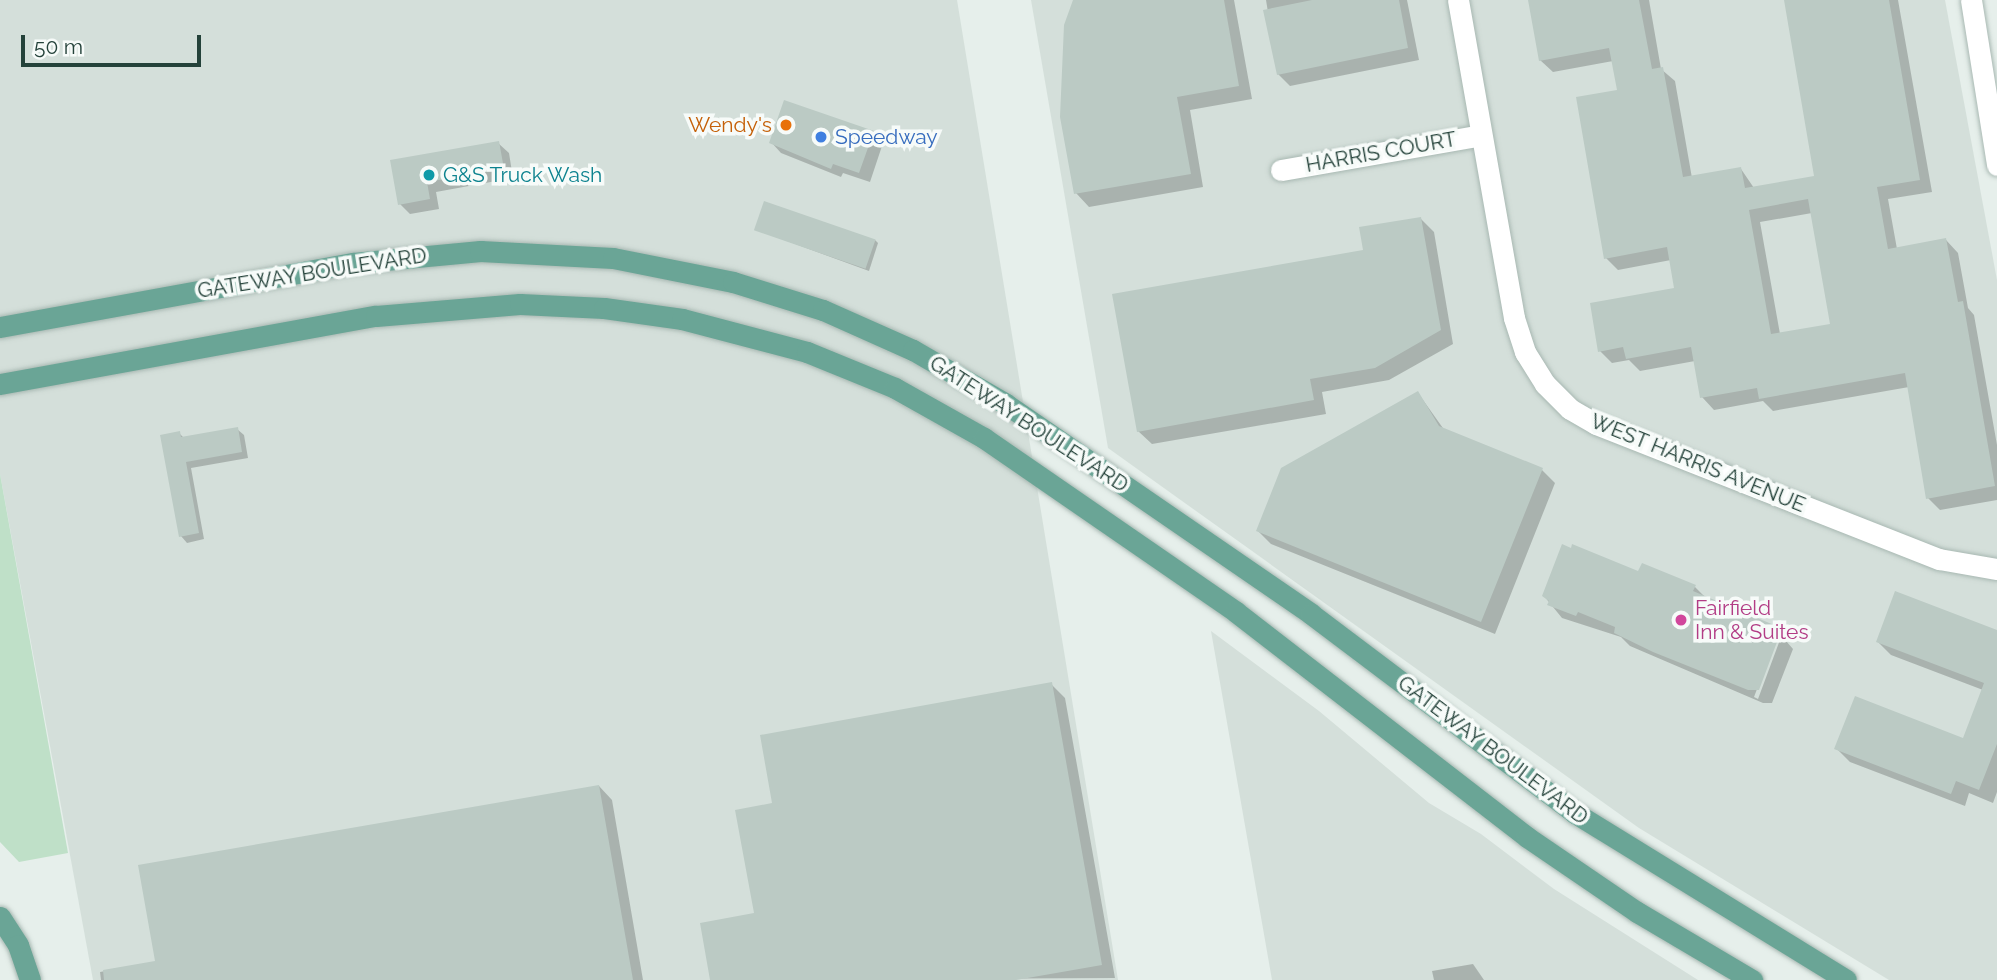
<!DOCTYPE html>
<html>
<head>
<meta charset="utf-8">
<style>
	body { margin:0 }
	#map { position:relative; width:1997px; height:980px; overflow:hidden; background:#e6efeb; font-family:Raleway,sans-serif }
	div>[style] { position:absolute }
	.built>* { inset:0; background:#d4dfda }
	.green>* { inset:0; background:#bfe0c8 }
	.shadow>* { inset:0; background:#0003 }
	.building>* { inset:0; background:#bbcac4; transform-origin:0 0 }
	.roads { filter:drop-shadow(0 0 2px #a8b8b2) drop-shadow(0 0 2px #a8b8b2) }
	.minor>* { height:21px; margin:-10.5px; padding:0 10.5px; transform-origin:10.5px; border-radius:10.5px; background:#fff }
	.major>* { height:21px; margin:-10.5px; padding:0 10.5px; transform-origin:10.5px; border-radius:10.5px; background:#6aa596 }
	.dots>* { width:19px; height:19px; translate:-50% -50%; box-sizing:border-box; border:4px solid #f7fbf9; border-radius:50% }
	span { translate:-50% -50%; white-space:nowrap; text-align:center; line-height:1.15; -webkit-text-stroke:7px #f7fbf9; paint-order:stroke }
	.food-label { font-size:21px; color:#c56008 }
	.right { translate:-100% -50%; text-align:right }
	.shop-label { font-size:21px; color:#366cbe }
	.left { translate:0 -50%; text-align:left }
	.street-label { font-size:21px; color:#24423a }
	.culture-label { font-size:21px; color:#0d838f }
	.hotel-label { font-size:21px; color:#b23c85 }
	.scale { position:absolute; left:21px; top:35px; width:180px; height:32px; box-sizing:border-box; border:4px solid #24423a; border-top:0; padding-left:9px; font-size:21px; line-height:24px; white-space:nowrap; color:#24423a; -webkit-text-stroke:5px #f7fbf9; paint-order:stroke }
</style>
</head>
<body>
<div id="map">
	<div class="built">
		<i style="clip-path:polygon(0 0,957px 0,1118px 980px,93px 980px,0 474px)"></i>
		<i style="clip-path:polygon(1031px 0,1945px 0,1997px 280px,1997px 980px,1889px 980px,1639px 828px,1108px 448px)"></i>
		<i style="clip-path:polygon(1211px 631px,1319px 711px,1429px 803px,1481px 834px,1554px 889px,1698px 980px,1272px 980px)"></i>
	</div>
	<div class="green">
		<i style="clip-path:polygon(0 474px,68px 853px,19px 862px,0 842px)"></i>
	</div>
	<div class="shadow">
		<i style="clip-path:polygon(1074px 0,1234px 0,1252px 99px,1190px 110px,1203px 187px,1089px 207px,1076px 193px)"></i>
		<i style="clip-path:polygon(1266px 0,1407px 0,1419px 60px,1290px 86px,1278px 74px)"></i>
		<i style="clip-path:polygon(evenodd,1530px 0,1649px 0,1661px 69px,1675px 81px,1692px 178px,1741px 169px,1754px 188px,1817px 177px,1786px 0,1898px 0,1932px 192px,1888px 199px,1897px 249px,1946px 240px,1958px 253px,1968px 308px,1974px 315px,1997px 445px,1997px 500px,1940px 510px,1928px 498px,1909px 387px,1773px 411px,1763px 401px,1714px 410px,1702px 397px,1695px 361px,1640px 371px,1629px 360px,1612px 363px,1600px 351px,1676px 289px,1671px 260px,1618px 270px,1606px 258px,1619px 91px,1613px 61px,1553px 72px,1540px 60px,1530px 0,1812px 213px,1832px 325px,1780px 334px,1760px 222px,1812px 213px)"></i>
		<i style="clip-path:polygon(873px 133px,883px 143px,870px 182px,843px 173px,841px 177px,781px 153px,771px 142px)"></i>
		<i style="clip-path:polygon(498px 143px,509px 153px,513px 178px,436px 192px,439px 209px,410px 214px,400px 204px,392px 161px)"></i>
		<i style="clip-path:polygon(1420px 218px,1434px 232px,1453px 344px,1389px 380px,1322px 392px,1326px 414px,1152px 444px,1138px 431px,1365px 252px)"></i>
		<i style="clip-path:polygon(757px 230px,875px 240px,878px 243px,869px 271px)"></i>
		<i style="clip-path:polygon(1418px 393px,1445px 431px,1542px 470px,1555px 483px,1495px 634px,1271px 544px,1258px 531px)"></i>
		<i style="clip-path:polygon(237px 429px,244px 435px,248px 458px,191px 468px,204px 539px,187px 543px,181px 536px,179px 433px,184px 438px)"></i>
		<i style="clip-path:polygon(evenodd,1639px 574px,1695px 587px,1707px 599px,1773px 626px,1793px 649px,1772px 703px,1763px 703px,1630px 646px,1621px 637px,1562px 618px,1544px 596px,1639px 574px,1778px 634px,1781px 637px,1758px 699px,1754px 697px,1778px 634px)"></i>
		<i style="clip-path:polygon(1997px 632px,1997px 792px,1993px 803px,1969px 793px,1965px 806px,1850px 762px,1836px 748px,1964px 740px,1983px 690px,1891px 655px,1878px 642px)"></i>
		<i style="clip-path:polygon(1051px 684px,1065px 698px,1115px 978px,712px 980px,756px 915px,774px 804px)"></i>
		<i style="clip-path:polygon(599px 786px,612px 800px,643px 980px,101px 980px,100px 972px,157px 962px)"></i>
		<i style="clip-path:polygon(1473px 964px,1484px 980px,1434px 980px,1432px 971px)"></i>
	</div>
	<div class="building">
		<i style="clip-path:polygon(1073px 0,1224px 0,1239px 86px,1177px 97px,1191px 174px,1074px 194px,1060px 117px,1064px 25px)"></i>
		<i style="clip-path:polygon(1312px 0,1399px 0,1408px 48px,1277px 75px,1263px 10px)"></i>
		<i style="clip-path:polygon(evenodd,1528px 0,1639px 0,1652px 69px,1663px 67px,1683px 177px,1741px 167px,1745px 188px,1814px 176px,1784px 0,1889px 0,1920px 180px,1877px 187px,1888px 249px,1946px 238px,1958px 302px,1963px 301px,1995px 486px,1926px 499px,1905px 373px,1759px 399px,1757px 388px,1700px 398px,1691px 347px,1626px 359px,1623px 347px,1598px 352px,1590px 303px,1674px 288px,1667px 247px,1604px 259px,1576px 97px,1617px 90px,1609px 48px,1539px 61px,1528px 0,1808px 199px,1830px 324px,1771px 334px,1749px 210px,1808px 199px)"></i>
		<i style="clip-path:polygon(784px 100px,874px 131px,859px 173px,833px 164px,831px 169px,769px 143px)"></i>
		<i style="clip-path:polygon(499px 141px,504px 169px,427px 182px,430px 199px,398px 205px,390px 160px)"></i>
		<i style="left:764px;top:201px;width:118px;height:31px;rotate:19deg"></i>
		<i style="clip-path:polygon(1421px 217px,1441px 330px,1375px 368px,1310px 379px,1314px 400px,1137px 432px,1112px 294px,1363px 250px,1359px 227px)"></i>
		<i style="clip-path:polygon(1418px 391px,1439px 426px,1543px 468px,1481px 622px,1256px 531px,1281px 468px)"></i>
		<i style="clip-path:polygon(238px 427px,242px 452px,186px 462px,199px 533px,179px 537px,160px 435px,180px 431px,181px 437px)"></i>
		<i style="clip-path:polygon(1562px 544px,1571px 548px,1572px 544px,1638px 571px,1642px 563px,1696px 585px,1693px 591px,1774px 625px,1773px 631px,1780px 634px,1759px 690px,1748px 690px,1653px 652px,1614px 633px,1615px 627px,1578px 612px,1576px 616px,1547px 605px,1549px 601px,1542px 596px)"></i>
		<i style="clip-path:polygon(1895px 591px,1997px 630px,1997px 744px,1979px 790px,1956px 781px,1951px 794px,1834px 749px,1855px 696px,1963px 738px,1984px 683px,1876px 642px)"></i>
		<i style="clip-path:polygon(1052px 682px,1102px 965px,1016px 980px,710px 980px,700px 923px,754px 913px,735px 810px,772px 803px,760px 735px)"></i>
		<i style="clip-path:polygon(599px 785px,633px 980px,104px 980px,103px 970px,155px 961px,138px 865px)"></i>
	</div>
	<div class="roads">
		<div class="minor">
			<i style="left:1458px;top:0;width:323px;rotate:80deg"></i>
			<i style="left:1514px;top:318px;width:36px;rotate:72deg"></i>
			<i style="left:1525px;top:352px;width:38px;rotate:58deg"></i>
			<i style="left:1545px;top:384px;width:35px;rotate:45deg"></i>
			<i style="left:1570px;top:409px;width:30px;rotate:30deg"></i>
			<i style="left:1596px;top:424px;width:369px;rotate:21.5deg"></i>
			<i style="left:1939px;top:559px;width:59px;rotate:9.8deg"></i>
			<i style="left:1971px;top:0;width:167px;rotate:81deg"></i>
			<i style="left:1281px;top:170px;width:203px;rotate:-9.9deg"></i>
		</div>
		<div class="major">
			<i style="left:0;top:327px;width:359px;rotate:-10.3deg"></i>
			<i style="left:353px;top:263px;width:128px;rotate:-5.4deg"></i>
			<i style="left:480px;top:251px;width:133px;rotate:3deg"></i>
			<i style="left:613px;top:258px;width:122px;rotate:11.3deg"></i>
			<i style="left:733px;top:282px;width:94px;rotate:17.3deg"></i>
			<i style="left:823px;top:310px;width:98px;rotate:24deg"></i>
			<i style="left:913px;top:350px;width:108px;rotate:30.1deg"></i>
			<i style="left:1006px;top:404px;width:370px;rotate:34.5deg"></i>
			<i style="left:1311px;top:614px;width:331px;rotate:37deg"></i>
			<i style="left:1575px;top:813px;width:318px;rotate:31.6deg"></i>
			<i style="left:0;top:384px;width:382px;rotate:-10.3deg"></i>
			<i style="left:376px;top:316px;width:144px;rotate:-4.8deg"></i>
			<i style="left:520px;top:304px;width:84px;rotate:2.7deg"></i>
			<i style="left:604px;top:308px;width:79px;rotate:8deg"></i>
			<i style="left:682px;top:319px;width:129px;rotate:14.8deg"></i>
			<i style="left:807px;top:352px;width:95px;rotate:22.2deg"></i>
			<i style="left:895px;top:388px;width:102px;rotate:29.3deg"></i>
			<i style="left:984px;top:438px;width:306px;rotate:34.6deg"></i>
			<i style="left:1236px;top:612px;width:368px;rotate:37.7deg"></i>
			<i style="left:1527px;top:837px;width:133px;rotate:34.3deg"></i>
			<i style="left:1637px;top:912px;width:134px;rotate:30.6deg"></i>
			<i style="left:0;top:917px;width:33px;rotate:57deg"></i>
			<i style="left:18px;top:945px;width:37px;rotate:71deg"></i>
		</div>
	</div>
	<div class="dots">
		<i style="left:786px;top:125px;background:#e8710a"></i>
		<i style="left:821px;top:137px;background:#3f7fe0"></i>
		<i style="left:429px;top:175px;background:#0f9aa8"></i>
		<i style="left:1681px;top:620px;background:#d1479c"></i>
	</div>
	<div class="food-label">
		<span class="right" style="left:772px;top:125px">Wendy's</span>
	</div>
	<div class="shop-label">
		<span class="left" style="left:835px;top:137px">Speedway</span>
	</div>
	<div class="street-label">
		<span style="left:1381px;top:152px;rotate:-10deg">HARRIS COURT</span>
		<span style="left:312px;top:273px;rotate:-9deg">GATEWAY BOULEVARD</span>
		<span style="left:1029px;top:424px;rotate:33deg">GATEWAY BOULEVARD</span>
		<span style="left:1698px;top:463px;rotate:22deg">WEST HARRIS AVENUE</span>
		<span style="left:1493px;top:750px;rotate:37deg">GATEWAY BOULEVARD</span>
	</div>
	<div class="culture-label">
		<span class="left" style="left:443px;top:175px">G&amp;S Truck Wash</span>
	</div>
	<div class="hotel-label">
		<span class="left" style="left:1695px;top:620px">Fairfield<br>Inn &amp; Suites</span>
	</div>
	<div class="scale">50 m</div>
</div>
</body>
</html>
